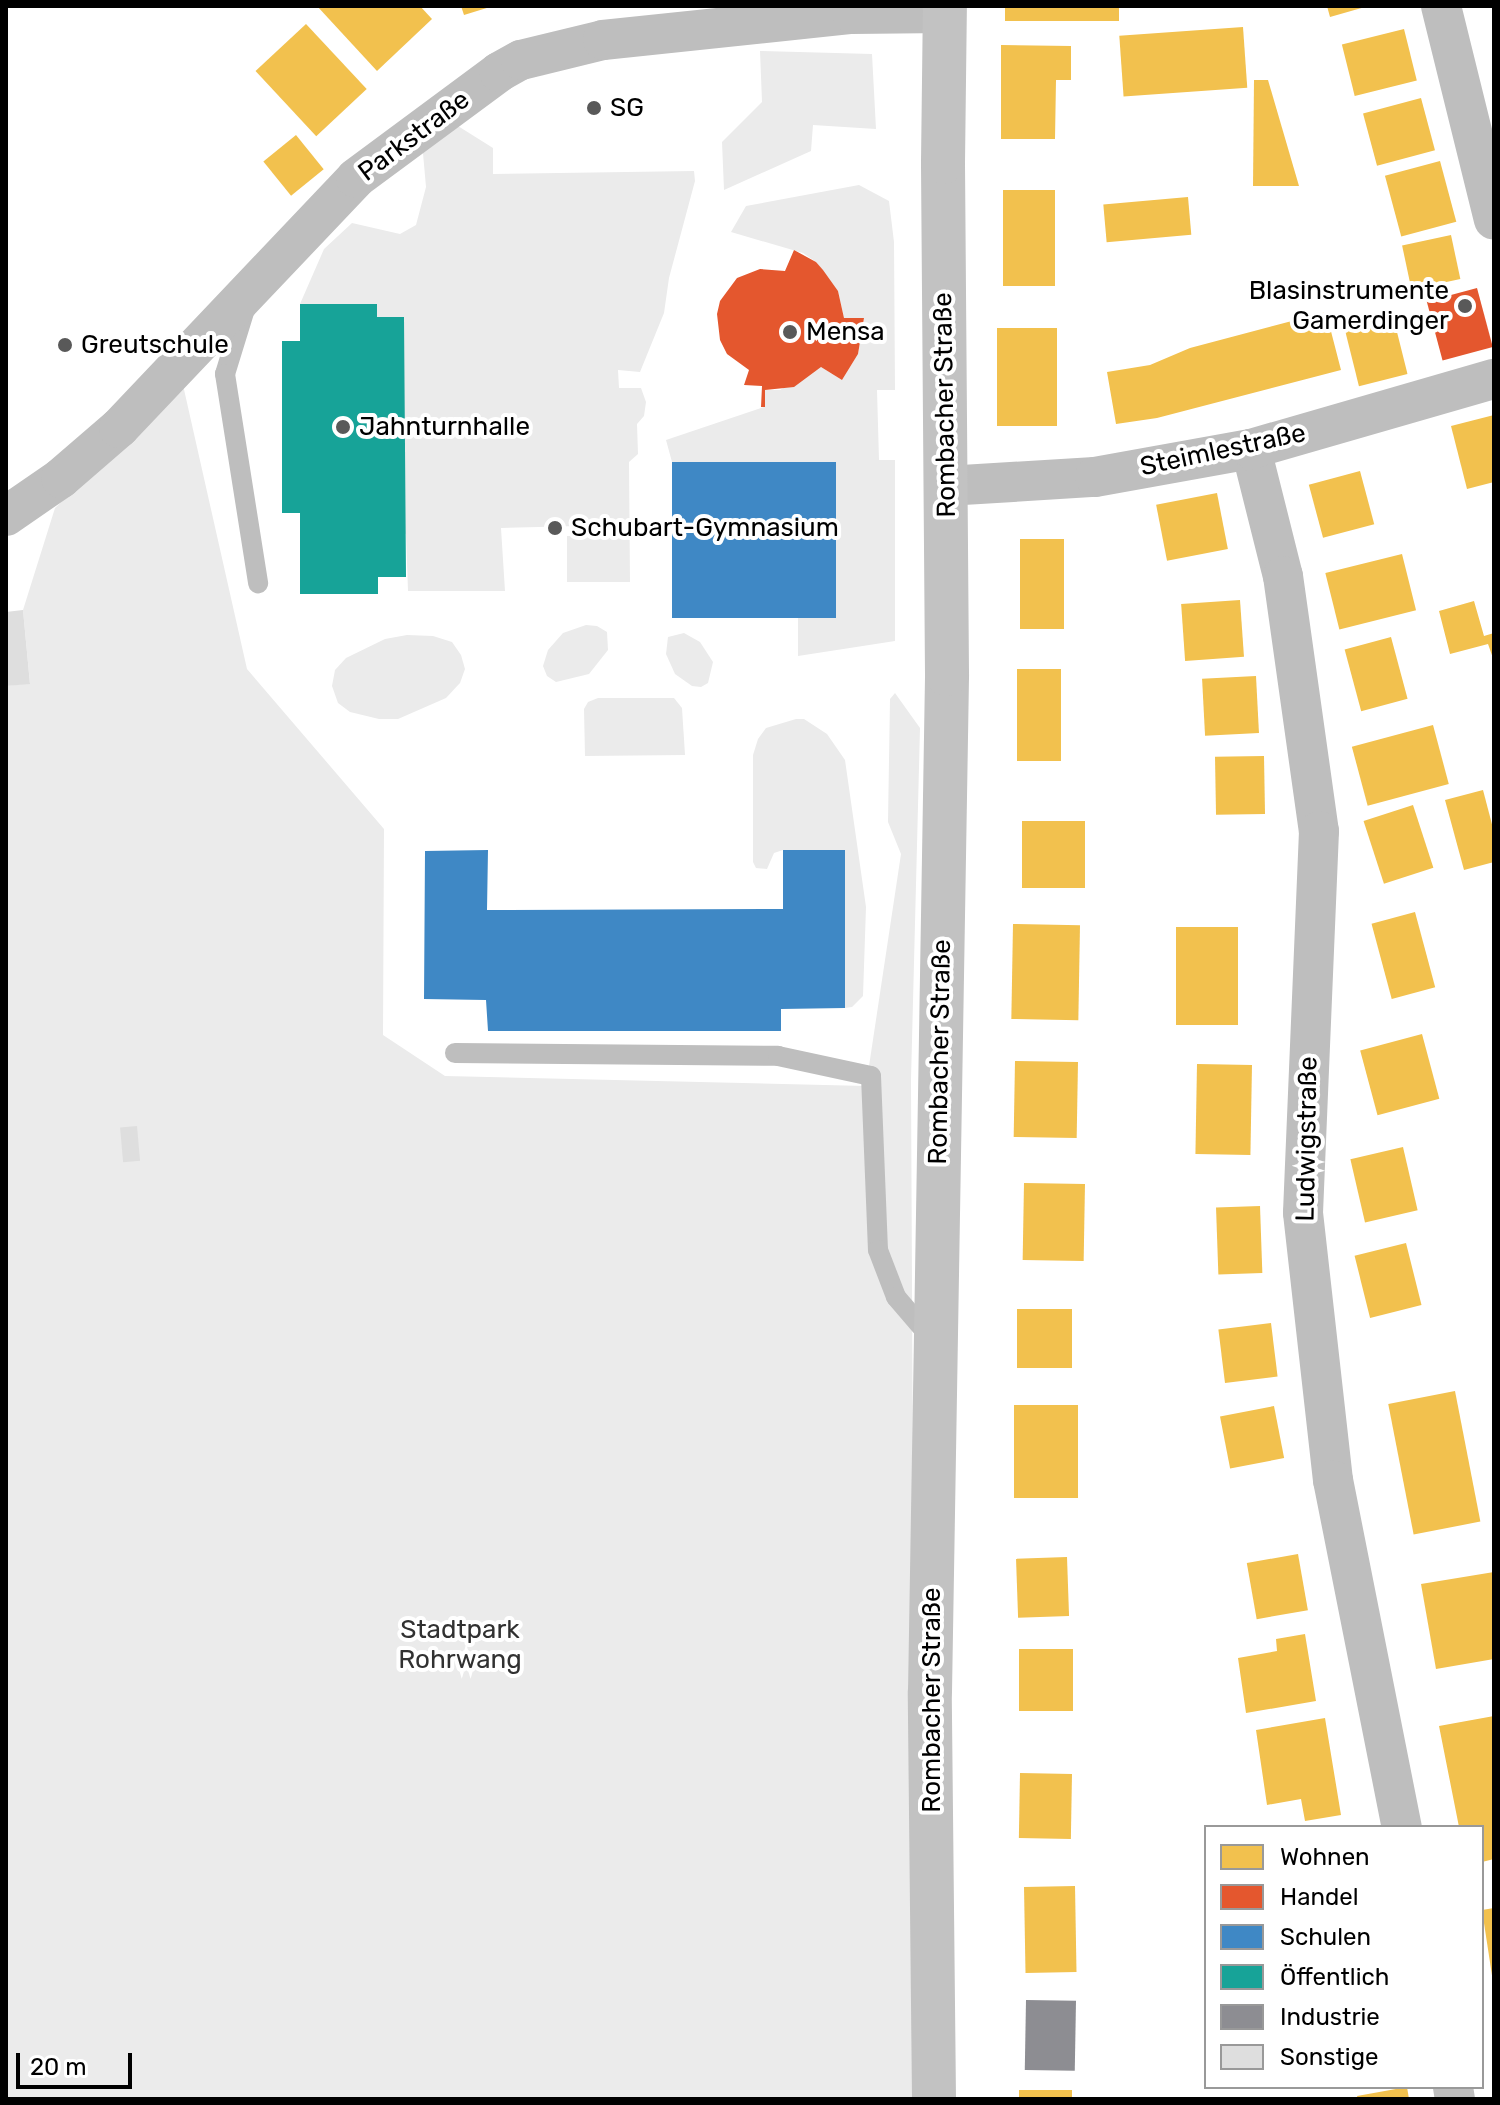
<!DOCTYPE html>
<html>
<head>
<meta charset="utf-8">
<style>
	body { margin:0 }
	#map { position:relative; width:1500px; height:2105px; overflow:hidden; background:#fff; font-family:Rubik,sans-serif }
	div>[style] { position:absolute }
	.green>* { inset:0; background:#ebebeb }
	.homes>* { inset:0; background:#f2c14e; transform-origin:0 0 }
	.shops>* { inset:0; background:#e4572e; transform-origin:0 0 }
	.schools>* { inset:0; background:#3f88c5; transform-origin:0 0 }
	.public>* { inset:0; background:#17a398 }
	.industry>* { inset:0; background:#8d8d92; transform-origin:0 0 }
	.building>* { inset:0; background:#dedede; transform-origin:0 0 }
	.service>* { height:20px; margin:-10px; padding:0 10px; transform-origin:10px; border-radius:10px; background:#bebebe }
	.minor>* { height:40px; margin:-20px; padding:0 20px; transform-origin:20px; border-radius:20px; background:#bebebe }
	.secondary>* { height:44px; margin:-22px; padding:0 22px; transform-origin:22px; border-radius:22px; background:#c2c2c2 }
	.dots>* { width:22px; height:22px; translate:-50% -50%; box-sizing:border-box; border:4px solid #fff; border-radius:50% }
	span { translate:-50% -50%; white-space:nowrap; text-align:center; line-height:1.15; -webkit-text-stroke:8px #fff; paint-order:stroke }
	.poi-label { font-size:26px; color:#000 }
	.left { translate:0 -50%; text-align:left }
	.right { translate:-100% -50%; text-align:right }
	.street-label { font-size:26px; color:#000 }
	.park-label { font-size:26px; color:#313131 }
	.frame { position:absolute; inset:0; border:8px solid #000; pointer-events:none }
	.legend { position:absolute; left:1204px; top:1825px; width:280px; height:264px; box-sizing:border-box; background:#fff; border:2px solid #999; margin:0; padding:10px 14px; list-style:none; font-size:24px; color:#000 }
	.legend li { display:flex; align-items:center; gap:16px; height:40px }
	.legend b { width:40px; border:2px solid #999 }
	.scale { position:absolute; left:16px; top:2053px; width:116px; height:36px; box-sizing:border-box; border:4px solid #000; border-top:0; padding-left:10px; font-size:24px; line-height:28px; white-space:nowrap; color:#000; -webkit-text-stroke:6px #fff; paint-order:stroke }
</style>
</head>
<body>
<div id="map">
	<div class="green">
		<i style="clip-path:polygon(760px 51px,872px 54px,876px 129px,813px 125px,811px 151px,724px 190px,722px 142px,762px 102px)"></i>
		<i style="clip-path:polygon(450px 121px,493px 148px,493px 174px,694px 171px,695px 181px,669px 278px,664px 313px,640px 372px,618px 370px,619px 388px,641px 388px,646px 402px,644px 416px,637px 424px,638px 454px,629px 462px,630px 582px,567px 582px,567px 536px,619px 535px,619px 525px,501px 528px,505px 591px,408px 591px,406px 534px,403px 533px,404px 317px,377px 317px,376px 304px,300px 304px,324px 249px,352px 223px,400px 234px,416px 225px,426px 187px,422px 142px)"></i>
		<i style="clip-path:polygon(859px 185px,889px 201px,894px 242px,895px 390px,877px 390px,879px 460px,895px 460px,895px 641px,798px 656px,798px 618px,836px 618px,835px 462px,672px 462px,666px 440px,764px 407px,765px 390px,780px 390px,821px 367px,842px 380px,858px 354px,864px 318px,844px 318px,838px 291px,816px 262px,803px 253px,731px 232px,746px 206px)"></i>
		<i style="clip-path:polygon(183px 385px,247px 669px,384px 829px,383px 1035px,445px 1076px,866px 1086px,901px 854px,888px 822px,890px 699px,895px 693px,920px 728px,911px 1080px,916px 2099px,6px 2099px,6px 686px,30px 683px,23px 610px,55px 508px)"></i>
		<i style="clip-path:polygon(586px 625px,597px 626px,607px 632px,608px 650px,589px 674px,556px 682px,547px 676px,543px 666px,548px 650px,563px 633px)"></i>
		<i style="clip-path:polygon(684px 633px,700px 642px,713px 662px,708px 683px,701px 687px,692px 686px,675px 674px,666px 654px,668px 637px)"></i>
		<i style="clip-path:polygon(407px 635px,433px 636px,452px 642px,461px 655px,465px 669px,460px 683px,446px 698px,398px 719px,379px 719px,350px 712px,338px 703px,332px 686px,335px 670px,346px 658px,385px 639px)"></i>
		<i style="clip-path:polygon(598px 698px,674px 698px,682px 708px,685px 755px,585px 756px,584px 709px,588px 702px)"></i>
		<i style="clip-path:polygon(796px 719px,804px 719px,827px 734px,845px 760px,866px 907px,863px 996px,852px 1007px,845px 1008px,845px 850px,783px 850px,774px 853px,767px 869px,756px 868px,753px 862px,753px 755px,758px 739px,766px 728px)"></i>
	</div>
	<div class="homes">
		<i style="clip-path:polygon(317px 6px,420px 6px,432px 19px,377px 71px)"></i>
		<i style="clip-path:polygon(461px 6px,490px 6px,490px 7px,464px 15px)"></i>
		<i style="left:1005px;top:6px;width:114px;height:15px"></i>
		<i style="clip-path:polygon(1327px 6px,1365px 6px,1365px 7px,1330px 17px)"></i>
		<i style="left:306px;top:24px;width:89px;height:69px;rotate:47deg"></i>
		<i style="left:1243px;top:27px;width:61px;height:124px;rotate:86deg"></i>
		<i style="left:1404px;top:29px;width:53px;height:64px;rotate:76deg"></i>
		<i style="clip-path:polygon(1001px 45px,1071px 46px,1071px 80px,1056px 80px,1055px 139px,1001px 139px)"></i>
		<i style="clip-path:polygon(1254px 80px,1268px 80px,1299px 186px,1253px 186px)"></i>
		<i style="left:1421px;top:98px;width:54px;height:60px;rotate:75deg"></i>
		<i style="left:296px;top:135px;width:44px;height:42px;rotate:51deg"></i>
		<i style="left:1440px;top:161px;width:63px;height:57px;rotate:75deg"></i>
		<i style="left:1003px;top:190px;width:52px;height:96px"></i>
		<i style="left:1188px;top:197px;width:38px;height:85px;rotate:85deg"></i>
		<i style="left:1451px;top:235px;width:45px;height:50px;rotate:78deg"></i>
		<i style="clip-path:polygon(1326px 312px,1341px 370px,1157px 418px,1116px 424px,1107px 372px,1150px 365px,1190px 348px)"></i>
		<i style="left:1392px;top:312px;width:64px;height:50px;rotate:76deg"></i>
		<i style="left:997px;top:328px;width:60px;height:98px"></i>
		<i style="clip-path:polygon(1494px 415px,1494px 482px,1467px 489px,1451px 426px)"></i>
		<i style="left:1360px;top:471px;width:55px;height:53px;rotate:75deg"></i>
		<i style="left:1217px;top:493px;width:57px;height:62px;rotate:79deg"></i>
		<i style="left:1020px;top:539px;width:44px;height:90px"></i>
		<i style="left:1402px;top:554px;width:58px;height:79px;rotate:76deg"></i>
		<i style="left:1240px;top:600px;width:57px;height:59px;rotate:86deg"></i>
		<i style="clip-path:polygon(1474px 601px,1484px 636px,1494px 633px,1494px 661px,1488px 644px,1450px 654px,1439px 611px)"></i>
		<i style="left:1391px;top:637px;width:64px;height:48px;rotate:75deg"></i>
		<i style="left:1017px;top:669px;width:44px;height:92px"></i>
		<i style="left:1256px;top:676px;width:57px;height:54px;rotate:87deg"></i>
		<i style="left:1433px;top:725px;width:61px;height:84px;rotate:75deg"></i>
		<i style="left:1264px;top:756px;width:58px;height:49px;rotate:89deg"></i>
		<i style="clip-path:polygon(1483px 790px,1494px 832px,1494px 862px,1464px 870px,1445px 800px)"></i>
		<i style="left:1413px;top:805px;width:66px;height:52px;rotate:72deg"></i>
		<i style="left:1022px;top:821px;width:63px;height:67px"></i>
		<i style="left:1415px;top:912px;width:78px;height:45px;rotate:75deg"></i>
		<i style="left:1013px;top:924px;width:67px;height:95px;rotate:1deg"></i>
		<i style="left:1176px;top:927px;width:62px;height:98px"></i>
		<i style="left:1422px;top:1034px;width:67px;height:64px;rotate:75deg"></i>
		<i style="left:1015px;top:1061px;width:63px;height:76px;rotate:1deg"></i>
		<i style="left:1197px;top:1064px;width:55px;height:90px;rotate:1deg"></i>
		<i style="left:1403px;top:1147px;width:65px;height:54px;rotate:77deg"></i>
		<i style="left:1024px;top:1183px;width:61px;height:77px;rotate:1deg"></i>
		<i style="left:1260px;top:1206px;width:67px;height:44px;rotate:88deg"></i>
		<i style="left:1406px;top:1243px;width:64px;height:53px;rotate:76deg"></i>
		<i style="left:1017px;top:1309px;width:55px;height:59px"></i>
		<i style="left:1271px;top:1323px;width:54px;height:53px;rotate:83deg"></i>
		<i style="left:1455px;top:1391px;width:133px;height:68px;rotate:79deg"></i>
		<i style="left:1014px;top:1405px;width:64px;height:93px"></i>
		<i style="left:1274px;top:1406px;width:53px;height:55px;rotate:79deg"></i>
		<i style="left:1298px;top:1554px;width:57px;height:52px;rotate:80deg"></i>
		<i style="left:1067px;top:1557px;width:59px;height:51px;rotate:88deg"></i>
		<i style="clip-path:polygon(1494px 1572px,1494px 1659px,1436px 1669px,1421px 1584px)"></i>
		<i style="clip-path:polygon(1305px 1634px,1316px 1701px,1246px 1713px,1238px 1658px,1277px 1651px,1276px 1639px)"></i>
		<i style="left:1073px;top:1649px;width:62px;height:54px;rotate:90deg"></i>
		<i style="clip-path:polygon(1494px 1716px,1494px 1859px,1482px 1862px,1482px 1827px,1459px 1827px,1439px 1726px)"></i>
		<i style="clip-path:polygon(1325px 1718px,1341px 1815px,1305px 1821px,1301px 1799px,1267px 1805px,1256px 1730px)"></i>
		<i style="left:1020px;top:1773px;width:52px;height:65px;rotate:1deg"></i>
		<i style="left:1075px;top:1886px;width:86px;height:51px;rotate:89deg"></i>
		<i style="clip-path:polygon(1494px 1908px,1494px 1982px,1493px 1982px,1482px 1910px)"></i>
		<i style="clip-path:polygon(1407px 2087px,1409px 2099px,1358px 2099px,1357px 2096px)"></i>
		<i style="left:1072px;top:2090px;width:9px;height:53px;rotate:90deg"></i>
	</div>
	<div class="shops">
		<i style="clip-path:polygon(794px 250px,816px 262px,823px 270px,838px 291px,844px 318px,864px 318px,858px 354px,842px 380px,821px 367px,794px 387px,765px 390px,765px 407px,761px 407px,762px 386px,744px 385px,749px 370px,727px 354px,720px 340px,717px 314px,720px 301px,737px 278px,760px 269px,785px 271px)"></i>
		<i style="left:1477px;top:288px;width:61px;height:52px;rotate:75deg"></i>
	</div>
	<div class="schools">
		<i style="left:672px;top:462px;width:164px;height:156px"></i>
		<i style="clip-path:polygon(488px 850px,487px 910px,783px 909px,783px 850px,845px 850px,845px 1008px,781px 1009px,781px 1031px,488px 1031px,486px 1000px,424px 999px,425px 851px)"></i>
	</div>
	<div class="public">
		<i style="clip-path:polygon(300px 304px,377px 304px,377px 317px,404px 317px,406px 577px,378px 577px,378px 594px,300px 594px,300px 513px,282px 513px,282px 341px,300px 341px)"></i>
	</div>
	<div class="industry">
		<i style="left:1026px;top:2000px;width:50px;height:70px;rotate:1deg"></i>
	</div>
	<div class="building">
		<i style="clip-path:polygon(23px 610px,30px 684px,6px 686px,6px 612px)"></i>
		<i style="left:137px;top:1126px;width:35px;height:17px;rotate:85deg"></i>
	</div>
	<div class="service">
		<i style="left:245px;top:309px;width:68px;rotate:107.1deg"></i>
		<i style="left:225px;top:374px;width:212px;rotate:81deg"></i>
		<i style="left:455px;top:1053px;width:323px;rotate:0.5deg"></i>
		<i style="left:778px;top:1056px;width:95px;rotate:12.1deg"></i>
		<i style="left:871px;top:1076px;width:174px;rotate:87.7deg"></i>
		<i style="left:878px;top:1250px;width:50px;rotate:69deg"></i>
		<i style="left:896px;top:1297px;width:55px;rotate:49.4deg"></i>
	</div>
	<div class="minor">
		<i style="left:1441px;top:6px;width:220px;rotate:76.1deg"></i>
		<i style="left:1251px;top:449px;width:131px;rotate:75.9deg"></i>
		<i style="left:1283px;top:576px;width:258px;rotate:82deg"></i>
		<i style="left:1319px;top:831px;width:382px;rotate:92.4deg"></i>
		<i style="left:1303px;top:1213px;width:269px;rotate:83.6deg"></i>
		<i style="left:1333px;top:1480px;width:354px;rotate:78.8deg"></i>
		<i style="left:946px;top:486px;width:149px;rotate:-3.5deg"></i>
		<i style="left:1095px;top:477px;width:158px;rotate:-10.2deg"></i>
		<i style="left:1251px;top:449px;width:253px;rotate:-16.1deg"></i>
		<i style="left:6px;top:516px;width:67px;rotate:-34.6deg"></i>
		<i style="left:61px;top:478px;width:77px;rotate:-40.8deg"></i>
		<i style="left:119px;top:428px;width:344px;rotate:-46.5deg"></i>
		<i style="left:356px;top:178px;width:178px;rotate:-36.5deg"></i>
		<i style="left:499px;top:72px;width:25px;rotate:-29deg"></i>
		<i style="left:521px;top:60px;width:84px;rotate:-13.7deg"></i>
		<i style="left:603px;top:40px;width:250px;rotate:-6deg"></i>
		<i style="left:852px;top:14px;width:93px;rotate:-0.6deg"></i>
		<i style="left:1453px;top:2087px;width:12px;rotate:81deg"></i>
	</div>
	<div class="secondary">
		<i style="left:934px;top:2099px;width:407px;rotate:-90.6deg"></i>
		<i style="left:930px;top:1692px;width:1018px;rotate:-89.04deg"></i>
		<i style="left:947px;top:674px;width:512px;rotate:-90.45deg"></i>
		<i style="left:943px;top:162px;width:156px;rotate:-89.3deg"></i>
	</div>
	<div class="dots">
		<i style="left:594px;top:108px;background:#595959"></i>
		<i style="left:1465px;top:306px;background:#595959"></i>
		<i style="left:790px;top:332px;background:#595959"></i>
		<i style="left:65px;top:345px;background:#595959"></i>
		<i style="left:343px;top:427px;background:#595959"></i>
		<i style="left:555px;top:528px;background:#595959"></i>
	</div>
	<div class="poi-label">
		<span class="left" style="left:610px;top:108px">SG</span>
		<span class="right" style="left:1449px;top:306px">Blasinstrumente<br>Gamerdinger</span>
		<span class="left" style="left:806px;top:332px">Mensa</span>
		<span class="left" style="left:81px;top:345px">Greutschule</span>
		<span class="left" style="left:359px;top:427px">Jahnturnhalle</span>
		<span class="left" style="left:571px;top:528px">Schubart-Gymnasium</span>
	</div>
	<div class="street-label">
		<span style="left:414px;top:136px;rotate:-37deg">Parkstraße</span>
		<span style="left:945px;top:405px;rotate:-91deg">Rombacher Straße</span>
		<span style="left:1223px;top:450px;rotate:-12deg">Steimlestraße</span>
		<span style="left:940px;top:1052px;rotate:-89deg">Rombacher Straße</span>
		<span style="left:1307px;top:1139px;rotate:-89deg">Ludwigstraße</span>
		<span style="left:932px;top:1700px;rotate:-90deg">Rombacher Straße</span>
	</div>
	<div class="park-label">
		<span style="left:460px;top:1645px">Stadtpark<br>Rohrwang</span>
	</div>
	<div class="frame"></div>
	<ul class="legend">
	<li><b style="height:22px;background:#f2c14e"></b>Wohnen</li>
	<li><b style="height:22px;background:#e4572e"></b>Handel</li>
	<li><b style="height:22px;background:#3f88c5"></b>Schulen</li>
	<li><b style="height:22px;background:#17a398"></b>Öffentlich</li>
	<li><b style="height:22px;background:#8d8d92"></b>Industrie</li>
	<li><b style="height:22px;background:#dedede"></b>Sonstige</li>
	</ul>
	<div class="scale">20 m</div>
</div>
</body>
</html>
